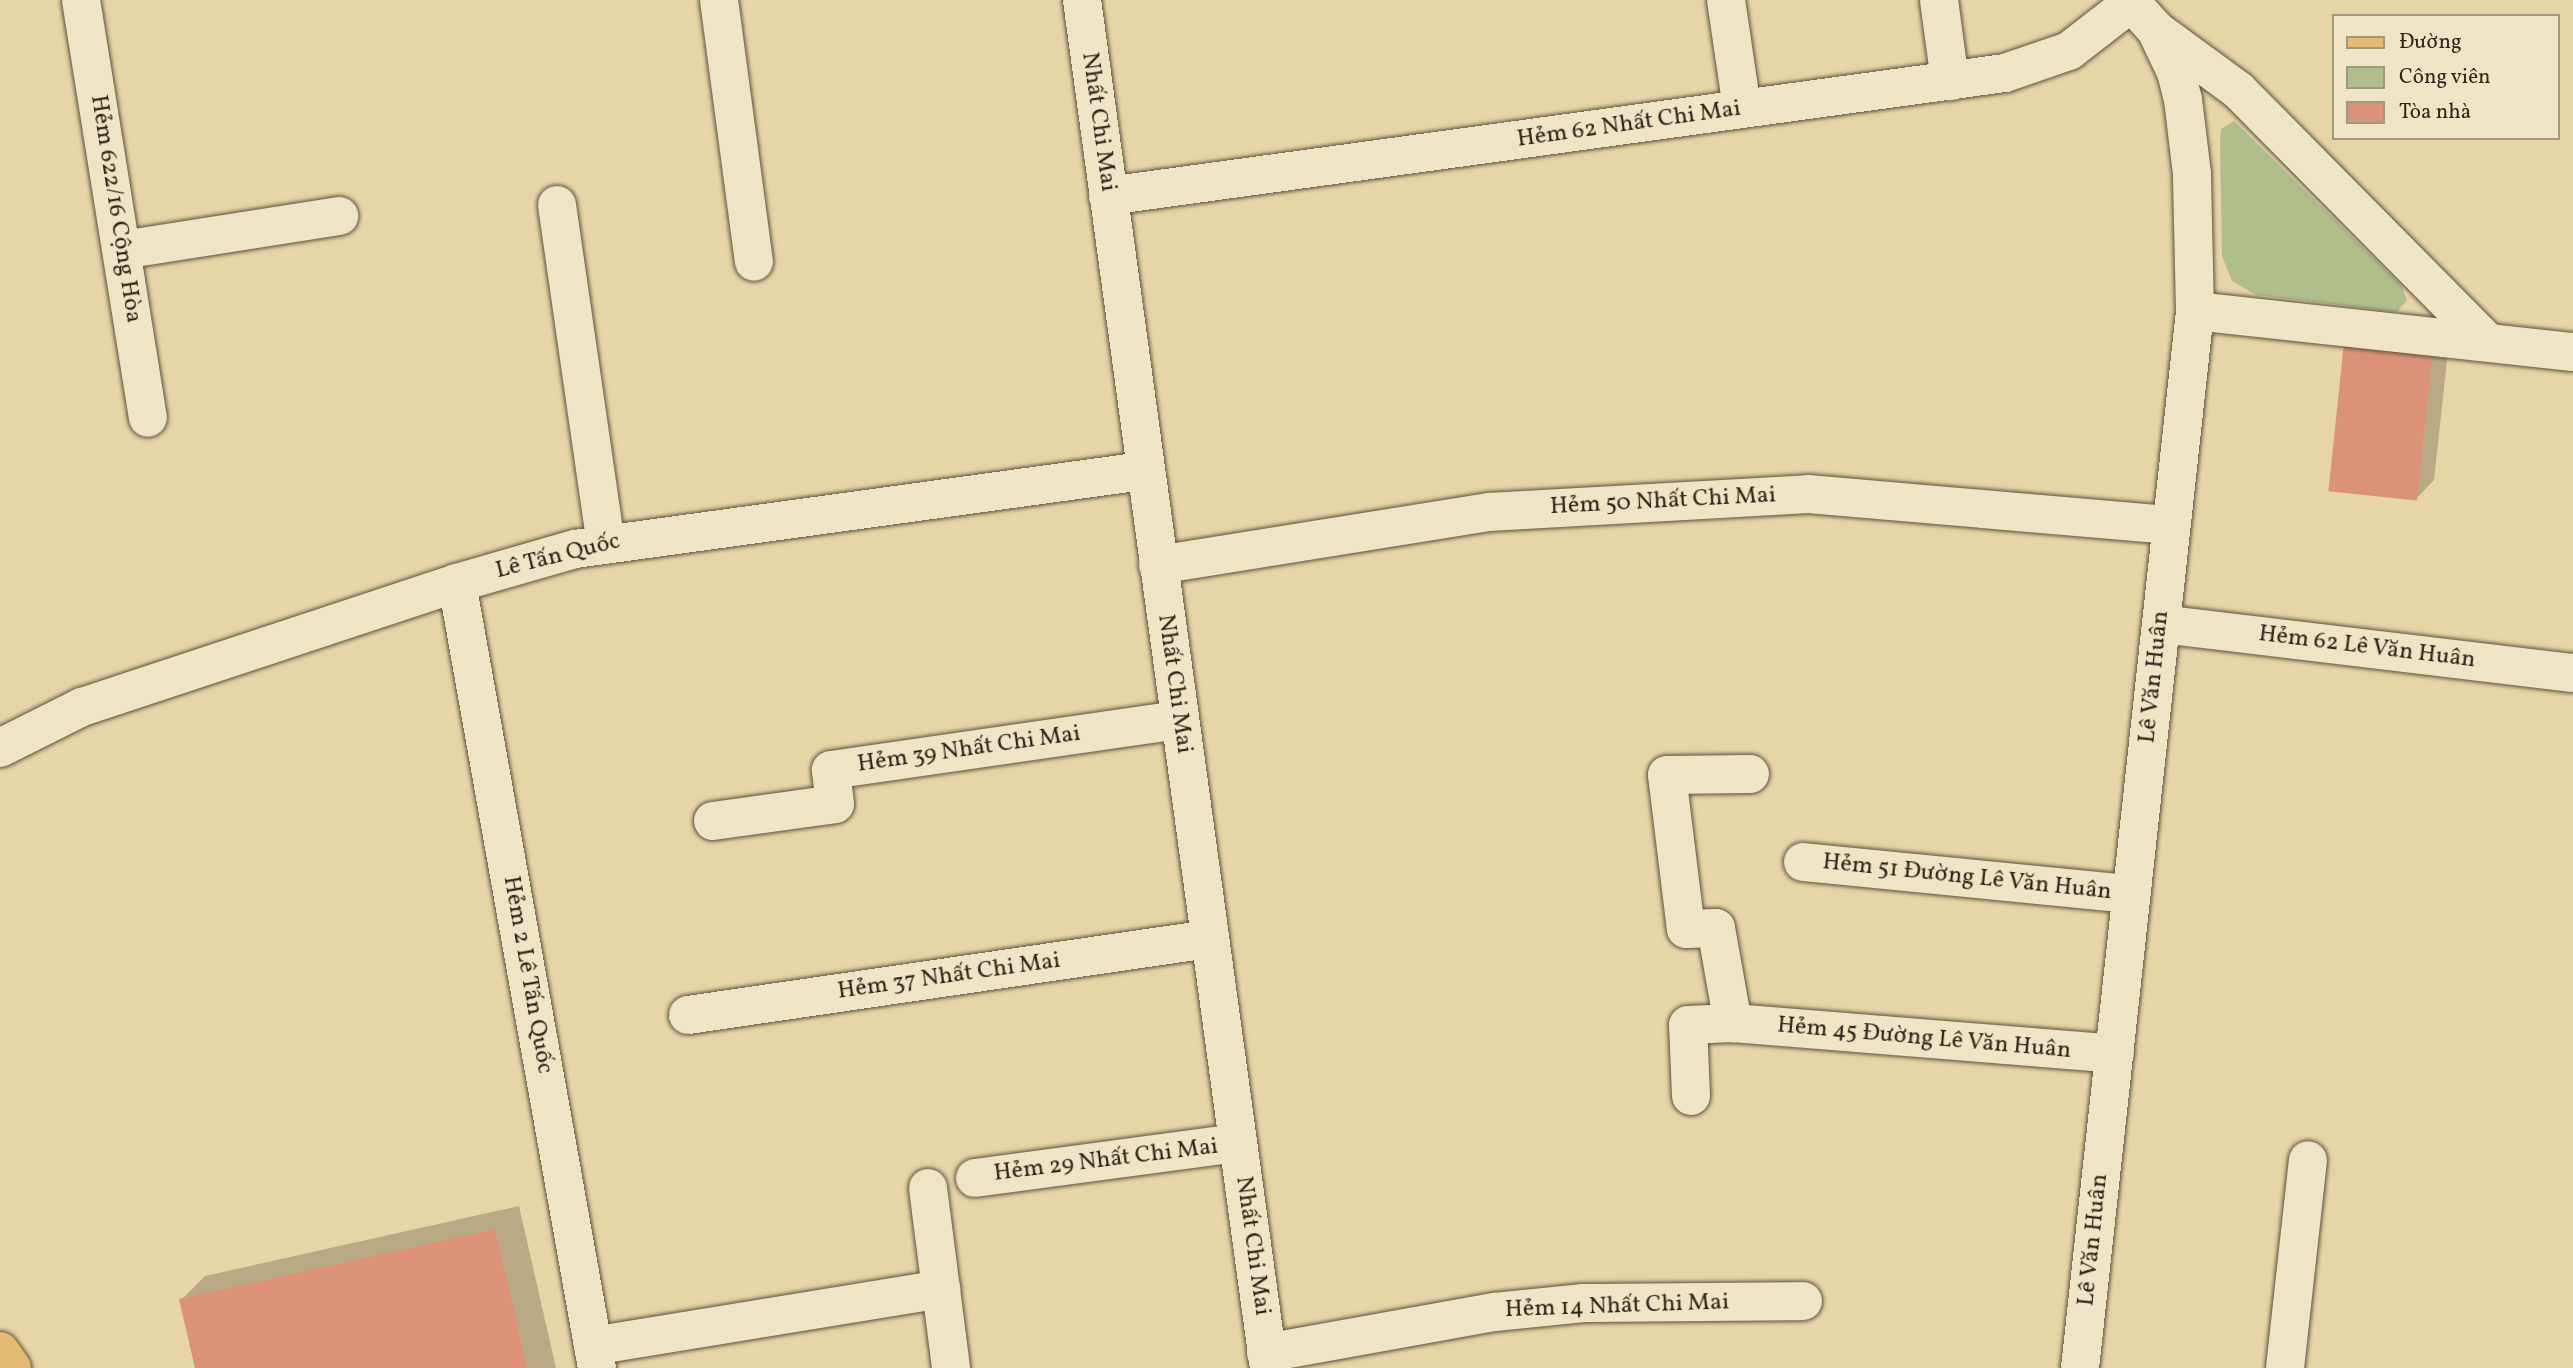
<!DOCTYPE html>
<html>
<head>
<meta charset="utf-8">
<style>
	body { margin:0 }
	#map { position:relative; width:2573px; height:1368px; overflow:hidden; background:#e8d5a7; font-family:Vollkorn,serif }
	div>[style] { position:absolute }
	.green>* { inset:0; background:#b0be8c }
	.shadow>* { inset:0; background:#0003 }
	.building>* { inset:0; background:#db9279; transform-origin:0 0 }
	.roads { filter:drop-shadow(0 0 2px #5c523e) drop-shadow(0 0 2px #5c523e) }
	.minor>* { height:38px; margin:-19px; padding:0 19px; transform-origin:19px; border-radius:19px; background:#f0e4c6 }
	.major>* { height:38px; margin:-19px; padding:0 19px; transform-origin:19px; border-radius:19px; background:#e4ba74 }
	span { translate:-50% -50%; white-space:nowrap; text-align:center; line-height:1.15; -webkit-text-stroke:5px #f0e4c6; paint-order:stroke }
	.street-label { font-size:24px; color:#2e261b }
	.legend { position:absolute; left:2332px; top:14px; width:228px; height:126px; box-sizing:border-box; background:#f0e4c6; border:2px solid #a29882; margin:0; padding:9px 12px; list-style:none; font-size:21px; color:#2e261b }
	.legend li { display:flex; align-items:center; gap:14px; height:35px }
	.legend b { width:35px; border:2px solid #a29882 }
</style>
</head>
<body>
<div id="map">
	<div class="green">
		<i style="clip-path:polygon(2234px 121px,2401px 285px,2407px 300px,2397px 312px,2256px 295px,2232px 281px,2222px 256px,2220px 141px,2221px 129px)"></i>
	</div>
	<div class="shadow">
		<i style="clip-path:polygon(2451px 324px,2434px 480px,2416px 499px,2331px 489px)"></i>
		<i style="clip-path:polygon(519px 1206px,556px 1368px,199px 1368px,181px 1300px,205px 1276px)"></i>
	</div>
	<div class="building">
		<i style="left:2345px;top:333px;width:89px;height:159px;rotate:6deg"></i>
		<i style="clip-path:polygon(495px 1229px,527px 1368px,195px 1368px,179px 1299px)"></i>
	</div>
	<div class="roads">
		<div class="minor">
			<i style="left:81px;top:0;width:423px;rotate:80.9deg"></i>
			<i style="left:719px;top:0;width:264px;rotate:82.4deg"></i>
			<i style="left:1082px;top:0;width:1381px;rotate:82.22deg"></i>
			<i style="left:1726px;top:0;width:110px;rotate:81.6deg"></i>
			<i style="left:1939px;top:0;width:82px;rotate:82.3deg"></i>
			<i style="left:2156px;top:30px;width:102px;rotate:36.2deg"></i>
			<i style="left:2238px;top:90px;width:354px;rotate:45.3deg"></i>
			<i style="left:1108px;top:196px;width:905px;rotate:-7.81deg"></i>
			<i style="left:2005px;top:73px;width:68px;rotate:-19deg"></i>
			<i style="left:2069px;top:51px;width:78px;rotate:-37.7deg"></i>
			<i style="left:557px;top:205px;width:342px;rotate:81.8deg"></i>
			<i style="left:122px;top:250px;width:220px;rotate:-8.9deg"></i>
			<i style="left:2195px;top:311px;width:380px;rotate:6.2deg"></i>
			<i style="left:1158px;top:565px;width:335px;rotate:-9.1deg"></i>
			<i style="left:1489px;top:512px;width:320px;rotate:-3.2deg"></i>
			<i style="left:1808px;top:494px;width:364px;rotate:4.9deg"></i>
			<i style="left:457px;top:583px;width:797px;rotate:79.89deg"></i>
			<i style="left:2161px;top:624px;width:415px;rotate:6.8deg"></i>
			<i style="left:0;top:748px;width:92px;rotate:-26.6deg"></i>
			<i style="left:82px;top:707px;width:395px;rotate:-18.3deg"></i>
			<i style="left:457px;top:583px;width:123px;rotate:-16.1deg"></i>
			<i style="left:575px;top:549px;width:573px;rotate:-7.82deg"></i>
			<i style="left:1750px;top:774px;width:83px;rotate:179.3deg"></i>
			<i style="left:1667px;top:775px;width:155px;rotate:83deg"></i>
			<i style="left:1686px;top:929px;width:30px;rotate:-2deg"></i>
			<i style="left:1716px;top:928px;width:97px;rotate:79.9deg"></i>
			<i style="left:1733px;top:1023px;width:383px;rotate:4.6deg"></i>
			<i style="left:713px;top:821px;width:123px;rotate:-7.9deg"></i>
			<i style="left:835px;top:804px;width:34px;rotate:-97deg"></i>
			<i style="left:831px;top:770px;width:352px;rotate:-8.2deg"></i>
			<i style="left:1803px;top:862px;width:330px;rotate:5.6deg"></i>
			<i style="left:688px;top:1015px;width:527px;rotate:-8.3deg"></i>
			<i style="left:1691px;top:1096px;width:71px;rotate:-92.4deg"></i>
			<i style="left:1688px;top:1025px;width:45px;rotate:-2.5deg"></i>
			<i style="left:975px;top:1178px;width:265px;rotate:-7.6deg"></i>
			<i style="left:928px;top:1188px;width:181px;rotate:82.7deg"></i>
			<i style="left:593px;top:1346px;width:353px;rotate:-9.3deg"></i>
			<i style="left:1266px;top:1353px;width:233px;rotate:-10.2deg"></i>
			<i style="left:1495px;top:1312px;width:89px;rotate:-5.8deg"></i>
			<i style="left:1584px;top:1303px;width:219px;rotate:-0.5deg"></i>
			<i style="left:2080px;top:1368px;width:1063px;rotate:-83.79deg"></i>
			<i style="left:2195px;top:311px;width:137px;rotate:-91.3deg"></i>
			<i style="left:2192px;top:174px;width:75px;rotate:-96.9deg"></i>
			<i style="left:2183px;top:100px;width:29px;rotate:-104deg"></i>
			<i style="left:2176px;top:72px;width:47px;rotate:-115.5deg"></i>
			<i style="left:2156px;top:30px;width:40px;rotate:-132deg"></i>
			<i style="left:2285px;top:1368px;width:209px;rotate:-83.7deg"></i>
		</div>
		<div class="major">
			<i style="left:0;top:1351px;width:21px;rotate:55deg"></i>
		</div>
	</div>
	<div class="street-label">
		<span style="left:1098px;top:122px;rotate:82deg">Nhất Chi Mai</span>
		<span style="left:1629px;top:125px;rotate:-8deg">Hẻm 62 Nhất Chi Mai</span>
		<span style="left:115px;top:209px;rotate:81deg">Hẻm 622/16 Cộng Hòa</span>
		<span style="left:1663px;top:502px;rotate:-3deg">Hẻm 50 Nhất Chi Mai</span>
		<span style="left:558px;top:557px;rotate:-14deg">Lê Tấn Quốc</span>
		<span style="left:2367px;top:648px;rotate:7deg">Hẻm 62 Lê Văn Huân</span>
		<span style="left:2155px;top:677px;rotate:-84deg">Lê Văn Huân</span>
		<span style="left:1174px;top:684px;rotate:82deg">Nhất Chi Mai</span>
		<span style="left:969px;top:750px;rotate:-8deg">Hẻm 39 Nhất Chi Mai</span>
		<span style="left:1967px;top:878px;rotate:6deg">Hẻm 51 Đường Lê Văn Huân</span>
		<span style="left:527px;top:975px;rotate:80deg">Hẻm 2 Lê Tấn Quốc</span>
		<span style="left:949px;top:977px;rotate:-8deg">Hẻm 37 Nhất Chi Mai</span>
		<span style="left:1924px;top:1039px;rotate:5deg">Hẻm 45 Đường Lê Văn Huân</span>
		<span style="left:1106px;top:1161px;rotate:-7deg">Hẻm 29 Nhất Chi Mai</span>
		<span style="left:2094px;top:1240px;rotate:-84deg">Lê Văn Huân</span>
		<span style="left:1252px;top:1246px;rotate:82deg">Nhất Chi Mai</span>
		<span style="left:1617px;top:1307px;rotate:-2deg">Hẻm 14 Nhất Chi Mai</span>
	</div>
	<ul class="legend">
	<li><b style="height:9px;background:#e4ba74"></b>Đường</li>
	<li><b style="height:19px;background:#b0be8c"></b>Công viên</li>
	<li><b style="height:19px;background:#db9279"></b>Tòa nhà</li>
	</ul>
</div>
</body>
</html>
